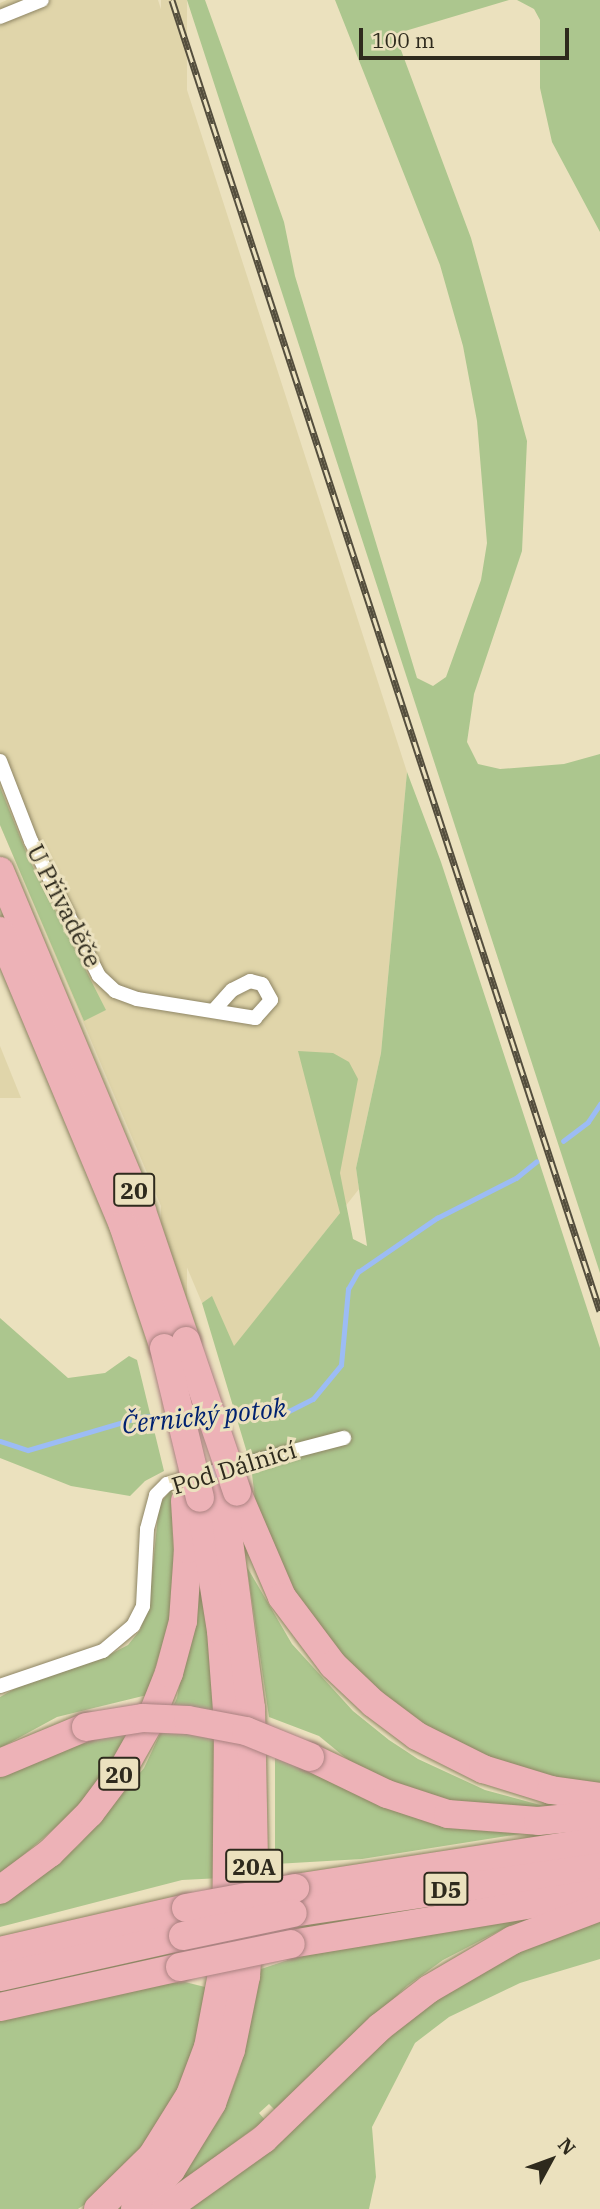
<!DOCTYPE html>
<html>
<head>
<meta charset="utf-8">
<style>
	body { margin:0 }
	#map { position:relative; width:600px; height:2209px; overflow:hidden; background:#ebe1be; font-family:"IBM Plex Serif",serif }
	div>[style] { position:absolute }
	.built>* { inset:0; background:#e0d5aa; transform-origin:0 0 }
	.green>* { inset:0; background:#acc68e }
	.stream>* { height:4.5px; margin:-2.25px; padding:0 2.25px; transform-origin:2.25px; border-radius:2.25px; background:#9cbcf5 }
	.roads { filter:drop-shadow(0 0 2px #8e8564) drop-shadow(0 0 2px #8e8564) }
	.street>* { height:14px; margin:-7px; padding:0 7px; transform-origin:7px; border-radius:7px; background:#fff }
	.highway>* { height:28px; margin:-14px; padding:0 14px; transform-origin:14px; border-radius:14px; background:#edb2b7 }
	.rail>* { height:7px; margin-top:-3.5px; transform-origin:0; background:repeating-linear-gradient(90deg,#ebe1be 0 13px,#544e3d 0 26px); box-sizing:border-box; border-block:2px solid #544e3d }
	.bridges { filter:drop-shadow(0 0 2px #aa8281) drop-shadow(0 0 2px #aa8281) }
	.highway-bridge>* { height:28px; margin:-14px; padding:0 14px; transform-origin:14px; border-radius:14px; background:#edb2b7 }
	span { translate:-50% -50%; white-space:nowrap; text-align:center; line-height:1.15; -webkit-text-stroke:6px #ebe1be; paint-order:stroke }
	.shield-label span { padding:2px 5px; background:#ebe1be; border:2px solid; border-radius:5px; -webkit-text-stroke-width:0 }
	.shield-label { font-size:23px; color:#2e2a1d; font-weight:700 }
	.street-label { font-size:24px; color:#2e2a1d }
	.water-label { font-size:26px; color:#002170; font-style:italic }
	.north { position:absolute; left:516px; top:2125px; width:70px; height:70px; -webkit-text-stroke:5px #ebe1be; paint-order:stroke; rotate:49deg; font-size:19px; font-weight:700; line-height:28px; text-align:center; color:#2e2a1d }
	.north::after { content:''; display:block; margin:auto; width:24px; height:32px; background:#2e2a1d; clip-path:polygon(50% 0,100% 100%,50% 72%,0 100%) }
	.scale { position:absolute; left:359px; top:28px; width:210px; height:32px; box-sizing:border-box; border:4px solid #2e2a1d; border-top:0; padding-left:9px; font-size:21px; line-height:24px; white-space:nowrap; color:#2e2a1d; -webkit-text-stroke:5px #ebe1be; paint-order:stroke }
</style>
</head>
<body>
<div id="map">
	<div class="built">
		<i style="clip-path:polygon(7px 0,158px 0,407px 772px,381px 1053px,356px 1168px,359px 1189px,234px 1347px,212px 1297px,202px 1303px,0 825px,0 3px)"></i>
		<i style="left:161px;top:0;width:26px;height:1418px"></i>
		<i style="clip-path:polygon(0 1046px,21px 1098px,0 1098px)"></i>
	</div>
	<div class="green">
		<i style="clip-path:polygon(187px 0,205px 0,224px 53px,284px 222px,295px 276px,417px 678px,433px 686px,446px 677px,481px 580px,487px 543px,477px 421px,463px 346px,440px 265px,335px 0,509px 0,395px 34px,471px 238px,527px 441px,522px 551px,474px 694px,467px 742px,478px 764px,500px 769px,564px 764px,600px 754px,600px 1273px)"></i>
		<i style="clip-path:polygon(517px 0,600px 0,600px 232px,552px 142px,540px 88px,540px 20px,534px 9px)"></i>
		<i style="clip-path:polygon(407px 772px,441px 862px,600px 1348px,600px 1789px,521px 1774px,430px 1732px,358px 1674px,323px 1634px,287px 1582px,255px 1499px,251px 1466px,202px 1303px,212px 1296px,234px 1346px,340px 1213px,298px 1051px,333px 1053px,349px 1062px,358px 1079px,340px 1173px,353px 1239px,367px 1246px,356px 1168px,381px 1053px)"></i>
		<i style="clip-path:polygon(0 787px,28px 857px,106px 1010px,84px 1021px,0 825px)"></i>
		<i style="clip-path:polygon(0 1318px,68px 1378px,105px 1373px,129px 1356px,137px 1360px,164px 1471px,145px 1481px,130px 1496px,71px 1486px,0 1458px)"></i>
		<i style="clip-path:polygon(171px 1490px,175px 1602px,147px 1695px,57px 1717px,0 1748px,0 1697px,23px 1684px,107px 1656px,128px 1645px,140px 1630px,149px 1605px,159px 1505px)"></i>
		<i style="clip-path:polygon(247px 1567px,292px 1644px,353px 1711px,389px 1740px,418px 1759px,485px 1790px,551px 1808px,448px 1803px,358px 1768px,319px 1736px,269px 1717px)"></i>
		<i style="clip-path:polygon(198px 1586px,205px 1590px,212px 1643px,221px 1878px,182px 1880px,0 1927px,0 1904px,78px 1846px,144px 1768px,177px 1698px)"></i>
		<i style="clip-path:polygon(132px 1733px,84px 1803px,0 1875px,0 1774px,48px 1748px)"></i>
		<i style="clip-path:polygon(275px 1758px,321px 1772px,539px 1831px,362px 1859px,275px 1864px)"></i>
		<i style="clip-path:polygon(600px 1915px,600px 1959px,520px 1983px,449px 2017px,415px 2043px,372px 2127px,376px 2177px,369px 2209px,186px 2209px,459px 1979px)"></i>
		<i style="clip-path:polygon(522px 1919px,443px 1960px,407px 1986px,276px 2111px,269px 2104px,259px 2113px,265px 2120px,183px 2181px,180px 2178px,222px 2115px,239px 2072px,261px 1969px,297px 1957px)"></i>
		<i style="clip-path:polygon(185px 1982px,209px 1988px,192px 2059px,162px 2123px,110px 2187px,78px 2209px,0 2209px,0 2021px,152px 1985px)"></i>
	</div>
	<div class="stream">
		<i style="left:563px;top:1141px;width:31px;rotate:-37deg"></i>
		<i style="left:588px;top:1122px;width:22px;rotate:-56deg"></i>
		<i style="left:222px;top:1412px;width:63px;rotate:0.9deg"></i>
		<i style="left:285px;top:1413px;width:31px;rotate:-27deg"></i>
		<i style="left:313px;top:1399px;width:44px;rotate:-50.5deg"></i>
		<i style="left:341px;top:1365px;width:76px;rotate:-84.7deg"></i>
		<i style="left:348px;top:1289px;width:20px;rotate:-60deg"></i>
		<i style="left:358px;top:1272px;width:96px;rotate:-34.4deg"></i>
		<i style="left:437px;top:1218px;width:89px;rotate:-26.9deg"></i>
		<i style="left:516px;top:1178px;width:26px;rotate:-39deg"></i>
		<i style="left:0;top:1441px;width:29px;rotate:18deg"></i>
		<i style="left:28px;top:1450px;width:117px;rotate:-16.4deg"></i>
		<i style="left:140px;top:1417px;width:31px;rotate:-4deg"></i>
	</div>
	<div class="roads">
		<div class="street">
			<i style="left:0;top:17px;width:45px;rotate:-22deg"></i>
			<i style="left:0;top:761px;width:86px;rotate:68.8deg"></i>
			<i style="left:31px;top:841px;width:151px;rotate:63.3deg"></i>
			<i style="left:99px;top:976px;width:22px;rotate:43deg"></i>
			<i style="left:115px;top:991px;width:23px;rotate:20deg"></i>
			<i style="left:137px;top:999px;width:120px;rotate:9.1deg"></i>
			<i style="left:255px;top:1018px;width:24px;rotate:-48deg"></i>
			<i style="left:271px;top:1000px;width:18px;rotate:-119deg"></i>
			<i style="left:262px;top:984px;width:12px;rotate:-166deg"></i>
			<i style="left:250px;top:981px;width:20px;rotate:153deg"></i>
			<i style="left:232px;top:990px;width:25px;rotate:132deg"></i>
			<i style="left:0;top:1686px;width:109px;rotate:-18.8deg"></i>
			<i style="left:103px;top:1651px;width:39px;rotate:-40deg"></i>
			<i style="left:133px;top:1626px;width:22px;rotate:-63deg"></i>
			<i style="left:143px;top:1606px;width:77px;rotate:-87deg"></i>
			<i style="left:147px;top:1529px;width:35px;rotate:-75deg"></i>
			<i style="left:156px;top:1495px;width:16px;rotate:-45deg"></i>
			<i style="left:167px;top:1484px;width:183px;rotate:-14.6deg"></i>
		</div>
		<div class="highway">
			<i style="left:0;top:871px;width:368px;rotate:67.3deg"></i>
			<i style="left:142px;top:1211px;width:137px;rotate:71.3deg"></i>
			<i style="left:0;top:931px;width:319px;rotate:67.3deg"></i>
			<i style="left:123px;top:1225px;width:130px;rotate:71.6deg"></i>
			<i style="left:237px;top:1492px;width:114px;rotate:66.8deg"></i>
			<i style="left:282px;top:1597px;width:85px;rotate:53.1deg"></i>
			<i style="left:333px;top:1665px;width:55px;rotate:43.5deg"></i>
			<i style="left:373px;top:1703px;width:55px;rotate:36.9deg"></i>
			<i style="left:417px;top:1736px;width:74px;rotate:26.6deg"></i>
			<i style="left:483px;top:1769px;width:71px;rotate:17.2deg"></i>
			<i style="left:551px;top:1790px;width:49px;rotate:8.1deg"></i>
			<i style="left:310px;top:1757px;width:85px;rotate:25.7deg"></i>
			<i style="left:387px;top:1794px;width:64px;rotate:18.2deg"></i>
			<i style="left:448px;top:1814px;width:90px;rotate:4.4deg"></i>
			<i style="left:538px;top:1821px;width:62px;rotate:-5.5deg"></i>
			<i style="left:0;top:1763px;width:93px;rotate:-22.7deg"></i>
			<i style="left:295px;top:1888px;width:309px;rotate:-8.8deg"></i>
			<i style="left:0;top:1890px;width:62px;rotate:-36.5deg"></i>
			<i style="left:50px;top:1853px;width:57px;rotate:-45deg"></i>
			<i style="left:90px;top:1813px;width:55px;rotate:-53.1deg"></i>
			<i style="left:123px;top:1769px;width:53px;rotate:-60.5deg"></i>
			<i style="left:149px;top:1723px;width:54px;rotate:-68.2deg"></i>
			<i style="left:169px;top:1673px;width:54px;rotate:-74.9deg"></i>
			<i style="left:183px;top:1621px;width:72px;rotate:-86deg"></i>
			<i style="left:188px;top:1549px;width:48px;rotate:-93.6deg"></i>
			<i style="left:293px;top:1913px;width:310px;rotate:-8.5deg"></i>
			<i style="left:291px;top:1944px;width:313px;rotate:-9.4deg"></i>
			<i style="left:0;top:1951px;width:191px;rotate:-13deg"></i>
			<i style="left:0;top:1977px;width:188px;rotate:-12.6deg"></i>
			<i style="left:0;top:2007px;width:184px;rotate:-12.5deg"></i>
			<i style="left:98px;top:2209px;width:76px;rotate:-44.5deg"></i>
			<i style="left:152px;top:2156px;width:72px;rotate:-58.1deg"></i>
			<i style="left:190px;top:2095px;width:51px;rotate:-69.4deg"></i>
			<i style="left:208px;top:2047px;width:96px;rotate:-79.2deg"></i>
			<i style="left:226px;top:1953px;width:229px;rotate:-89.5deg"></i>
			<i style="left:228px;top:1724px;width:93px;rotate:-94.3deg"></i>
			<i style="left:221px;top:1631px;width:135px;rotate:-99deg"></i>
			<i style="left:135px;top:2209px;width:53px;rotate:-47.3deg"></i>
			<i style="left:171px;top:2170px;width:79px;rotate:-58.5deg"></i>
			<i style="left:212px;top:2103px;width:56px;rotate:-70.3deg"></i>
			<i style="left:231px;top:2050px;width:76px;rotate:-78.5deg"></i>
			<i style="left:246px;top:1976px;width:116px;rotate:-86.1deg"></i>
			<i style="left:254px;top:1860px;width:152px;rotate:-91.1deg"></i>
			<i style="left:251px;top:1708px;width:215px;rotate:-97.5deg"></i>
			<i style="left:166px;top:2209px;width:120px;rotate:-35.5deg"></i>
			<i style="left:264px;top:2139px;width:161px;rotate:-44deg"></i>
			<i style="left:380px;top:2027px;width:62px;rotate:-37.8deg"></i>
			<i style="left:429px;top:1989px;width:97px;rotate:-30.3deg"></i>
			<i style="left:513px;top:1940px;width:93px;rotate:-20.8deg"></i>
		</div>
	</div>
	<div class="rail">
		<i style="left:172px;top:0;width:1379px;rotate:71.92deg"></i>
	</div>
	<div class="bridges">
		<div class="highway-bridge">
			<i style="left:186px;top:1341px;width:159px;rotate:71.3deg"></i>
			<i style="left:164px;top:1348px;width:154px;rotate:76.5deg"></i>
			<i style="left:86px;top:1727px;width:58px;rotate:-9deg"></i>
			<i style="left:143px;top:1718px;width:45px;rotate:2.5deg"></i>
			<i style="left:188px;top:1720px;width:59px;rotate:10.7deg"></i>
			<i style="left:246px;top:1731px;width:69px;rotate:22.1deg"></i>
			<i style="left:186px;top:1908px;width:111px;rotate:-10.4deg"></i>
			<i style="left:183px;top:1936px;width:112px;rotate:-11.8deg"></i>
			<i style="left:180px;top:1967px;width:113px;rotate:-11.7deg"></i>
		</div>
	</div>
	<div class="shield-label">
		<span style="left:134px;top:1190px">20</span>
		<span style="left:119px;top:1774px">20</span>
		<span style="left:254px;top:1866px">20A</span>
		<span style="left:446px;top:1889px">D5</span>
	</div>
	<div class="street-label">
		<span style="left:64px;top:906px;rotate:63deg">U Přivaděče</span>
		<span style="left:234px;top:1468px;rotate:-17deg">Pod Dálnicí</span>
	</div>
	<div class="water-label">
		<span style="left:204px;top:1416px;rotate:-6deg">Černický potok</span>
	</div>
	<div class="north">N</div>
	<div class="scale">100 m</div>
</div>
</body>
</html>
